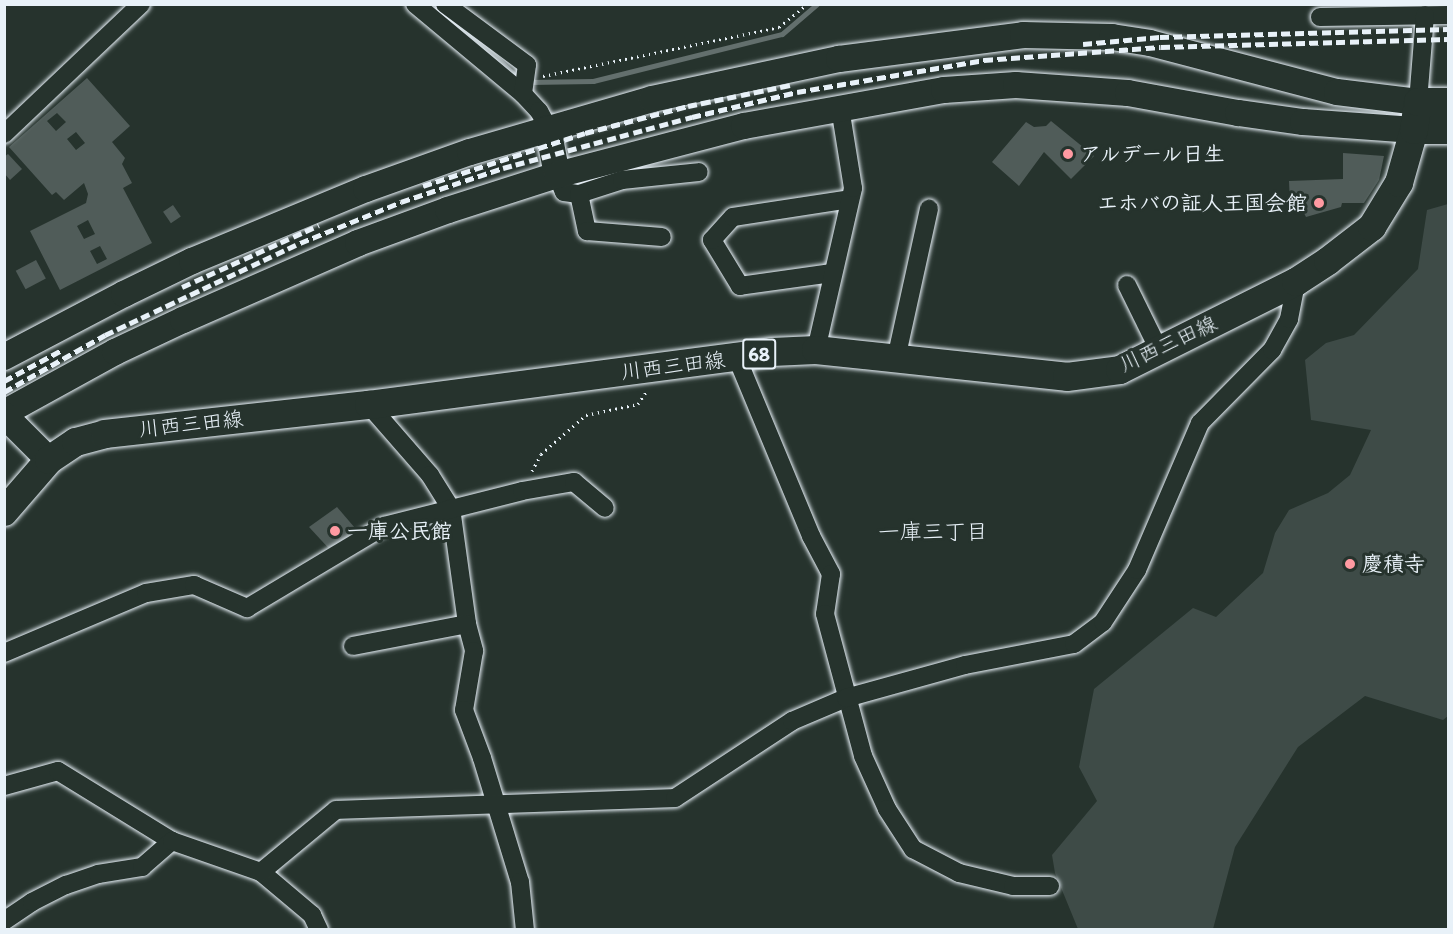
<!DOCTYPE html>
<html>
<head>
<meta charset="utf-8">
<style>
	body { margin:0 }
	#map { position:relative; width:1453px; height:934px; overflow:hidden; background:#26332d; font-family:Itim,"Klee One",sans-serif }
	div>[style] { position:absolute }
	.green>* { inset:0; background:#3e4b47 }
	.stream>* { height:5px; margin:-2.5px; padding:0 2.5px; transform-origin:2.5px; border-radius:2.5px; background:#636f6d }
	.building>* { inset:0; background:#505c59; transform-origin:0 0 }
	.path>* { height:3px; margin-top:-1.5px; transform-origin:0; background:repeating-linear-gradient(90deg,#e8f1f8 0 1.5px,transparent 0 6px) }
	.roads { filter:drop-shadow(0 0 2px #e8f1f8) drop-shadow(0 0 2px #e8f1f8) }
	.street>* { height:18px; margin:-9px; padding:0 9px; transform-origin:9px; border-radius:9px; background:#26332d }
	.secondary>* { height:26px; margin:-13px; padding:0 13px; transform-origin:13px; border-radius:13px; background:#26332d }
	.primary>* { height:28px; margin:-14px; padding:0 14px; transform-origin:14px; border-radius:14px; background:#26332d }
	.rail>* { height:4.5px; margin-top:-2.25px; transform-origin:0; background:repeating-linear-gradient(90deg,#e8f1f8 0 9px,transparent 0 13.5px) }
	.dots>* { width:16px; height:16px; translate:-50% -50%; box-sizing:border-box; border:3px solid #26332d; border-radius:50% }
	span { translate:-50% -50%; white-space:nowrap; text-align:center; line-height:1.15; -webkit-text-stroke:6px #26332d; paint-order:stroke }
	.shield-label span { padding:2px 4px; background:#26332d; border:2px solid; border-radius:4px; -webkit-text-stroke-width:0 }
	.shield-label { font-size:20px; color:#e8f1f8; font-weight:700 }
	.poi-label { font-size:21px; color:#e8f1f8; font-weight:700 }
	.left { translate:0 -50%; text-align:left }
	.right { translate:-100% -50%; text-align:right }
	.street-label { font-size:21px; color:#e8f1f8 }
	.neighbourhood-label { font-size:22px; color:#e8f1f8 }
	.frame { position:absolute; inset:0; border:6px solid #e8f1f8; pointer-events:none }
</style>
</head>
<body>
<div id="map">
	<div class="green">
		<i style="clip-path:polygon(1448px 204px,1448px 716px,1443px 720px,1365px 696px,1298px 747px,1235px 847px,1213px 929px,1078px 929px,1055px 873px,1052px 855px,1097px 801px,1079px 767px,1094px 689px,1193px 608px,1216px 617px,1263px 573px,1275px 533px,1289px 510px,1328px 493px,1350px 475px,1371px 430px,1311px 420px,1305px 360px,1326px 343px,1354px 335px,1418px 269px,1427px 210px)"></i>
	</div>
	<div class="stream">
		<i style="left:470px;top:33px;width:69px;rotate:43.2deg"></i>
		<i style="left:529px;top:82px;width:64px;rotate:-0.9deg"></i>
		<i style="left:593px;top:81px;width:195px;rotate:-14deg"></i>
		<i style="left:782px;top:34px;width:46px;rotate:-40.6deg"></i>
	</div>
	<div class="building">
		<i style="clip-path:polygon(evenodd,87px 78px,130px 126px,112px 142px,125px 158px,122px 164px,132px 183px,123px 188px,152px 243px,60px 290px,30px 231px,86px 203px,88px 194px,84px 183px,64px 200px,56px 192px,52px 195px,9px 147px,87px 78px,57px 113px,66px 122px,56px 131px,47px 121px,57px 113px,87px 78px,76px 132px,85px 143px,76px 150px,67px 139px,76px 132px,87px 78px,88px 220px,95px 234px,84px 239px,77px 226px,88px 220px,87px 78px,100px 246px,107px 259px,97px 264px,90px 251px,100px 246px)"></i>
		<i style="clip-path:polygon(1051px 121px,1094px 156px,1071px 179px,1044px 152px,1019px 186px,992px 162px,1026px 122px,1034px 127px,1046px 126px)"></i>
		<i style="clip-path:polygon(1343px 153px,1384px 156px,1379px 180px,1364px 203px,1342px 203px,1341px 207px,1306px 217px,1304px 213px,1300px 214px,1298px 203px,1290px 204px,1289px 181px,1343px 179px)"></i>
		<i style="clip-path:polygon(8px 154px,22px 169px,10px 180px,4px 173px,4px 157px)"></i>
		<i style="left:173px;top:205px;width:14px;height:12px;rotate:56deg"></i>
		<i style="left:36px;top:260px;width:21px;height:23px;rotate:62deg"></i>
		<i style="clip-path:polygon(337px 507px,361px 535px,333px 553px,309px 527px)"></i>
	</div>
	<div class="path">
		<i style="left:543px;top:76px;width:241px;rotate:-11.7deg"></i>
		<i style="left:779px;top:27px;width:36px;rotate:-39deg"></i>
		<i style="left:532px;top:471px;width:19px;rotate:-62deg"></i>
		<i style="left:541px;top:454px;width:60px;rotate:-40.9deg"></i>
		<i style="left:586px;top:415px;width:53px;rotate:-11.9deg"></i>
		<i style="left:638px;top:404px;width:14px;rotate:-56deg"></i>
	</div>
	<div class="roads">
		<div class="street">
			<i style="left:415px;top:4px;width:141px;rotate:39.8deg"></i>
			<i style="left:523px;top:94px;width:23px;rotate:47deg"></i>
			<i style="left:539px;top:111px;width:19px;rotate:62deg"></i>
			<i style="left:445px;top:4px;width:102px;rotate:36.6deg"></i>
			<i style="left:527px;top:65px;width:29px;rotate:98deg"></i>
			<i style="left:1320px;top:17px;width:128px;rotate:-0.9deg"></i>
			<i style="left:1418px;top:102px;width:87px;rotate:-85.4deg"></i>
			<i style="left:4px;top:134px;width:189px;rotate:-43.5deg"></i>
			<i style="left:557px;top:175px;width:18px;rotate:68deg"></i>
			<i style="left:564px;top:192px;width:15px;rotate:8deg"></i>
			<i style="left:579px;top:194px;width:45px;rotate:-18deg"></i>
			<i style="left:622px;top:180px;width:77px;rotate:-5.9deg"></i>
			<i style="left:579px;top:194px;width:38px;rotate:78deg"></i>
			<i style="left:587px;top:231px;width:75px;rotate:4.6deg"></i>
			<i style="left:832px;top:273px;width:93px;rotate:172deg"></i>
			<i style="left:740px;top:286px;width:54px;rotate:-121.3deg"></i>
			<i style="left:712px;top:240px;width:31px;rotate:-48deg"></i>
			<i style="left:733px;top:217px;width:118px;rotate:-8.7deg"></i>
			<i style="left:1127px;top:285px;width:72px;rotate:63.8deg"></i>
			<i style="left:816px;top:350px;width:166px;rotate:-77.1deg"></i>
			<i style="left:853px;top:188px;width:81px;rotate:-99.2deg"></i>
			<i style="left:737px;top:358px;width:193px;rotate:67.4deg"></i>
			<i style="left:811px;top:536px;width:43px;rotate:62.2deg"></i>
			<i style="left:831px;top:574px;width:40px;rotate:98.5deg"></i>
			<i style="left:825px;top:614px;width:147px;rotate:75deg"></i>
			<i style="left:863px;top:756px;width:58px;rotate:65.6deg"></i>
			<i style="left:887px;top:809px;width:48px;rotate:57deg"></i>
			<i style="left:913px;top:849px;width:52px;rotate:27.6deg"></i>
			<i style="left:959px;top:873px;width:56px;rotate:13.5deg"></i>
			<i style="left:1013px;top:886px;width:37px"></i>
			<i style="left:896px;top:359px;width:154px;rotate:-77.6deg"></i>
			<i style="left:369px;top:405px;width:93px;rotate:48.9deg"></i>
			<i style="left:430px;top:475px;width:39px;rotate:58deg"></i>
			<i style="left:451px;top:508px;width:117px;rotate:82.1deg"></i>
			<i style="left:467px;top:624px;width:28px;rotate:75deg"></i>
			<i style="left:474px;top:651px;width:60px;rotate:99.6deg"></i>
			<i style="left:464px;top:710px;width:51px;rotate:69.4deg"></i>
			<i style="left:482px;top:758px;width:130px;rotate:73deg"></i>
			<i style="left:520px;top:882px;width:48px;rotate:84.1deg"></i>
			<i style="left:353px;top:646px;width:116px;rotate:-10.9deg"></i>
			<i style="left:4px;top:653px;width:154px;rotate:-22.9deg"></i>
			<i style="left:146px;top:593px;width:49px;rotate:-9.5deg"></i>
			<i style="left:194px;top:585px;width:58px;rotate:23.5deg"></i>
			<i style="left:247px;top:608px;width:160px;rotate:-30.9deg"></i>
			<i style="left:384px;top:526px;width:142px;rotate:-14.2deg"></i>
			<i style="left:522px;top:491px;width:53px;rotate:-9.8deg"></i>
			<i style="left:574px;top:482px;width:40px;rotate:40deg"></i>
			<i style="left:4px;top:786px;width:56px;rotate:-15.5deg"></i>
			<i style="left:58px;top:771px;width:134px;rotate:31.6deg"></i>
			<i style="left:261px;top:872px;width:67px;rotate:40.1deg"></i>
			<i style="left:312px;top:915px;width:17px;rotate:65deg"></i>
			<i style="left:4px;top:921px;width:34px;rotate:-34deg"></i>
			<i style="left:32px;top:902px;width:38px;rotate:-27deg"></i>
			<i style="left:66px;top:885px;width:34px;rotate:-19deg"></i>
			<i style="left:98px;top:874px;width:45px;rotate:-9deg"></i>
			<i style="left:142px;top:867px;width:40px;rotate:-41deg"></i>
			<i style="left:172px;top:841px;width:94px;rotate:19.2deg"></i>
			<i style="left:261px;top:872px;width:97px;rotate:-39.6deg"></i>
			<i style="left:336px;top:810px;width:339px;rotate:-2deg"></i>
			<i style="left:675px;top:798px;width:140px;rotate:-33.3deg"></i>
			<i style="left:792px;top:721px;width:59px;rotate:-23.1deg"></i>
			<i style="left:846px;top:698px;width:123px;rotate:-15.5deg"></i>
			<i style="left:965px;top:665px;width:111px;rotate:-10.9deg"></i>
			<i style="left:1074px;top:644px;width:36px;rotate:-37deg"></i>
			<i style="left:1103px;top:622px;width:62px;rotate:-56.8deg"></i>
			<i style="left:1137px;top:570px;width:160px;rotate:-66.8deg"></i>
			<i style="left:1200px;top:423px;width:103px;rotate:-45.4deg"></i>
			<i style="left:1272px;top:350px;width:35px;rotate:-61deg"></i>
			<i style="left:1289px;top:319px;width:38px;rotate:-79deg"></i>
		</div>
		<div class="secondary">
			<i style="left:548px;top:128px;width:48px;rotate:79.2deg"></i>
			<i style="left:4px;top:357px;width:136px;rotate:-27.7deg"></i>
			<i style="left:124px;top:294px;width:76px;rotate:-25.9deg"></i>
			<i style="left:192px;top:261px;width:188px;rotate:-22.5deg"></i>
			<i style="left:366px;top:189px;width:110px;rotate:-19.6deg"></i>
			<i style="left:470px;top:152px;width:190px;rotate:-16.2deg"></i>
			<i style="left:652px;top:99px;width:191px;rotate:-12.1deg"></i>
			<i style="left:839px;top:59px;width:186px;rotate:-7.4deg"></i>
			<i style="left:1023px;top:35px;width:89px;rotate:1.3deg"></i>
			<i style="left:1112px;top:37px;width:38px;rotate:9deg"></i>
			<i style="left:1150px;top:43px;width:193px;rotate:14.7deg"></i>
			<i style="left:1337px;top:92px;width:82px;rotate:7deg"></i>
			<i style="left:4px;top:413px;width:127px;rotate:-28.8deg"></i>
			<i style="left:115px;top:352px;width:75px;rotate:-25.2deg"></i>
			<i style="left:183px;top:320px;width:191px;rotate:-23.7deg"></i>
			<i style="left:358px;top:243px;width:96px;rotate:-20.1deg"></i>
			<i style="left:448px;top:210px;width:114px;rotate:-17.8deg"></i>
			<i style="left:557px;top:175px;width:193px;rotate:-14.7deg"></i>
			<i style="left:744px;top:126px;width:203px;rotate:-10.2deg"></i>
			<i style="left:944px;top:90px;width:72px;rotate:-4deg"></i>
			<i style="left:1016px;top:85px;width:112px;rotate:4.1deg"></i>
			<i style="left:1128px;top:93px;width:112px;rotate:10.3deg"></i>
			<i style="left:1238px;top:113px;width:66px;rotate:7.9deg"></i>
			<i style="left:1303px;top:122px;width:111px;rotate:4.1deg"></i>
			<i style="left:4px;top:415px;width:64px;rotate:45deg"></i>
		</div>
		<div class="primary">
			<i style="left:1414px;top:130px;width:34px"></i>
			<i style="left:4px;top:512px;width:69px;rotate:-49.1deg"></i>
			<i style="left:49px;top:460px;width:32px;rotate:-34deg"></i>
			<i style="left:76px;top:442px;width:30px;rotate:-15deg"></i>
			<i style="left:105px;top:434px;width:266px;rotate:-6.3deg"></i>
			<i style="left:369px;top:405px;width:406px;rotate:-7.5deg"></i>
			<i style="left:772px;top:352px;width:44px;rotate:-2.6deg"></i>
			<i style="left:816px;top:350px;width:252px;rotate:6.1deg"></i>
			<i style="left:1067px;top:377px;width:53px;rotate:-7.5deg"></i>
			<i style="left:1120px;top:370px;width:197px;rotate:-26.6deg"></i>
			<i style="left:1296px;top:282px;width:38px;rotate:-33deg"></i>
			<i style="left:1328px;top:261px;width:56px;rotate:-37.7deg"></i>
			<i style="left:1372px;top:227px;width:52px;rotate:-58.5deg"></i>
			<i style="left:1399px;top:183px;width:55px;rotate:-74.2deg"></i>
			<i style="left:1414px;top:130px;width:28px;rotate:-82deg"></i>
			<i style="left:1418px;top:102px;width:30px"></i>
		</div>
	</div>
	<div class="rail">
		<i style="left:1083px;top:44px;width:77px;rotate:-5.2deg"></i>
		<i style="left:1160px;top:37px;width:288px;rotate:-1.6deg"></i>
		<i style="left:423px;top:186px;width:170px;rotate:-18.1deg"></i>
		<i style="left:585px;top:133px;width:106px;rotate:-14.7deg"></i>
		<i style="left:688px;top:106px;width:104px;rotate:-11.6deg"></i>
		<i style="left:182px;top:287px;width:150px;rotate:-24.3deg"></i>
		<i style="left:4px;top:381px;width:64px;rotate:-28.2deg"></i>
		<i style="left:4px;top:392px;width:116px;rotate:-29.4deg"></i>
		<i style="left:105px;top:335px;width:216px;rotate:-25.3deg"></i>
		<i style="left:300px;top:243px;width:109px;rotate:-22.1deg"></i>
		<i style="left:401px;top:202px;width:108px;rotate:-18.4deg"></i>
		<i style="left:503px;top:168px;width:196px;rotate:-15.1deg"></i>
		<i style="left:692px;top:117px;width:108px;rotate:-13.4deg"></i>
		<i style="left:797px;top:92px;width:190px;rotate:-9.7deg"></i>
		<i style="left:984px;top:60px;width:177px;rotate:-4.2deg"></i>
		<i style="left:1161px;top:47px;width:287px;rotate:-1.6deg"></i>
	</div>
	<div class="dots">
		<i style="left:1068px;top:154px;background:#ff9aa2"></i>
		<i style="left:1319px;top:203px;background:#ff9aa2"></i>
		<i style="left:335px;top:531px;background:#ff9aa2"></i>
		<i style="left:1350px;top:564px;background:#ff9aa2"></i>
	</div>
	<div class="shield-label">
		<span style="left:759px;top:354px">68</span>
	</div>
	<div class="poi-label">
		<span class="left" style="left:1080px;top:154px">アルデール日生</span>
		<span class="right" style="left:1307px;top:203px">エホバの証人王国会館</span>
		<span class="left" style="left:347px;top:531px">一庫公民館</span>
		<span class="left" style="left:1362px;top:564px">慶積寺</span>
	</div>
	<div class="street-label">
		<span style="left:1168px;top:344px;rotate:-25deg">川西三田線</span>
		<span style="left:673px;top:366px;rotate:-7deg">川西三田線</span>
		<span style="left:191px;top:424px;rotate:-6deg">川西三田線</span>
	</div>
	<div class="neighbourhood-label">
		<span style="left:933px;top:532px">一庫三丁目</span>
	</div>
	<div class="frame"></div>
</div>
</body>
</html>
